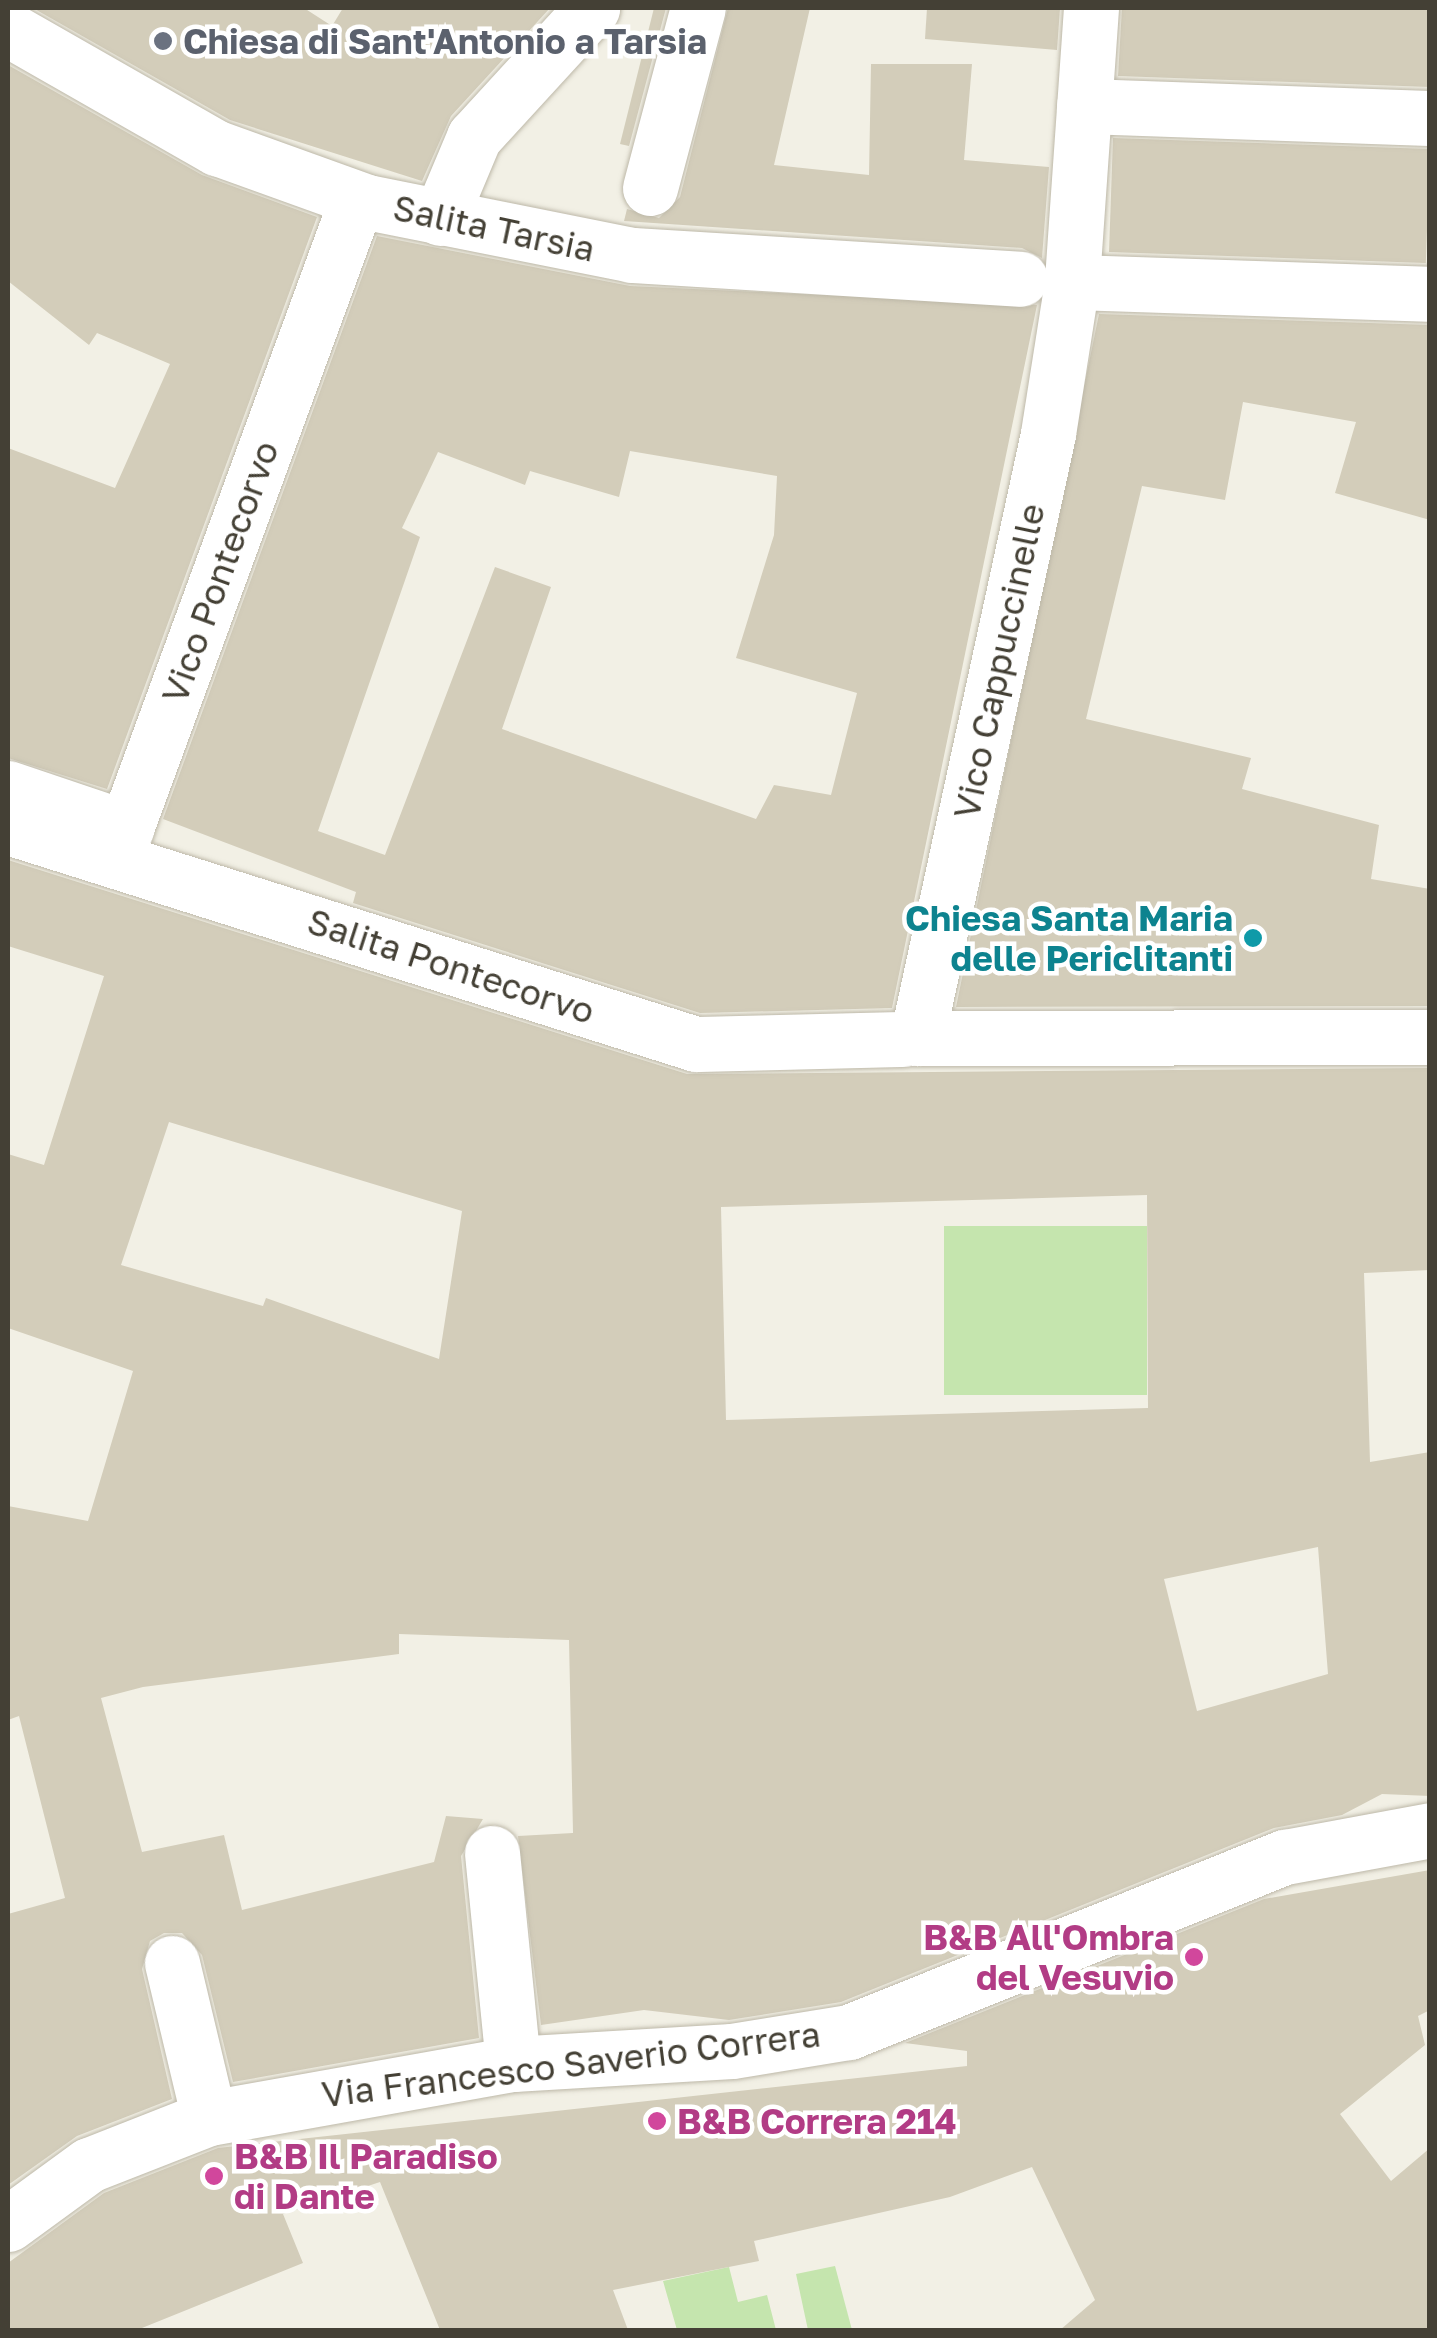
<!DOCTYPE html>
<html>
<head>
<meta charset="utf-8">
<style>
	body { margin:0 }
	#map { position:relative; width:1437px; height:2338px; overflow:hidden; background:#f2f0e5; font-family:"Golos Text",sans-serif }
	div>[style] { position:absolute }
	.green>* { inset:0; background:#c5e5ae; transform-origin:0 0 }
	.building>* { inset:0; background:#d3cdba; transform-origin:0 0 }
	.roads { filter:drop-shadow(0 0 2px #bdb8a8) drop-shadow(0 0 2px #bdb8a8) }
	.minor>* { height:55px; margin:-27.5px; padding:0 27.5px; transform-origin:27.5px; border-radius:27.5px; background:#fff }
	.dots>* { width:28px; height:28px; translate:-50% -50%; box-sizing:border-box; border:5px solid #fff; border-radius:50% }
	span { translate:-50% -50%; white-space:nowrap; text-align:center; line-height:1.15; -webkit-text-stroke:9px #fff; paint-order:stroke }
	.worship-label { font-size:35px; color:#5b616d; font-weight:700 }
	.left { translate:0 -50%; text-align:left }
	.street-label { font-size:35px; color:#444035 }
	.culture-label { font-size:35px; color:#0d838f; font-weight:700 }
	.right { translate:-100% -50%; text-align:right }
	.hotel-label { font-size:35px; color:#b23c85; font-weight:700 }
	.frame { position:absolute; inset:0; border:10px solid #444035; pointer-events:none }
</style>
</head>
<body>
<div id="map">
	<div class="green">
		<i style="left:1147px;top:1226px;width:169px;height:203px;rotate:90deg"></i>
		<i style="clip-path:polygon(835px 2266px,852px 2330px,808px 2330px,796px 2274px)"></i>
		<i style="clip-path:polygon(729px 2267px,738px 2302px,767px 2295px,776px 2330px,677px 2330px,663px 2281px)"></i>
	</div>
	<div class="building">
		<i style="clip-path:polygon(33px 8px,304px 8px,332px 26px,343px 8px,550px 8px,451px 116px,422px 181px,230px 120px)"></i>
		<i style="clip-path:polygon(654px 8px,666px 8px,629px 146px,620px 144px)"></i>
		<i style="clip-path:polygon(728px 8px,810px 8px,774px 165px,869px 175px,871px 64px,972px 64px,964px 160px,1049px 167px,1042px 258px,1022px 248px,624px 221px,627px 209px,659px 218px,680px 197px)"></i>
		<i style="clip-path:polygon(927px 8px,1060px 8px,1057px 50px,925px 39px)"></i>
		<i style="clip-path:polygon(1122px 8px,1430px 8px,1430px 87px,1118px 76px)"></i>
		<i style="clip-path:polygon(8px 65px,202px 175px,317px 217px,107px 789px,8px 758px,8px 448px,115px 488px,170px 364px,97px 333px,89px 345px,8px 281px)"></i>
		<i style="left:1113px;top:138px;width:317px;height:114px;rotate:2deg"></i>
		<i style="clip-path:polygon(evenodd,377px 236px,630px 286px,1037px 305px,892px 1008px,700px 1013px,353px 903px,356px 892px,163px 819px,377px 236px,630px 451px,777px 476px,774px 535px,736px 658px,857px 693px,831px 795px,774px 785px,756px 819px,502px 729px,551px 587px,495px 567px,385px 855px,318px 831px,420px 537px,402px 528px,438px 452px,525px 485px,530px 471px,619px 497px,630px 451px)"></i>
		<i style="clip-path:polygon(1099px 314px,1430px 325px,1430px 520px,1335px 493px,1356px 422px,1243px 402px,1225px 500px,1142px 486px,1086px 719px,1251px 758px,1242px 789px,1379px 825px,1371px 879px,1430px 889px,1430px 1006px,956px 1007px)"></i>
		<i style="clip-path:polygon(evenodd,8px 860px,687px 1074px,1430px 1068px,1430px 1270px,1364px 1273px,1370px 1462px,1430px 1452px,1430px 1796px,1382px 1794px,1342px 1815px,1274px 1828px,841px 2002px,729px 2020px,644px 2010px,541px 2025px,518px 1836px,573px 1833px,569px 1640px,399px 1634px,399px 1654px,143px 1687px,101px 1698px,142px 1852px,224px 1835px,242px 1910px,434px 1862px,446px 1816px,483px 1819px,461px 1856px,479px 2038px,233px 2082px,202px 1955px,182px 1933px,164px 1933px,150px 1941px,142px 1969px,172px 2099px,77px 2136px,8px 2185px,8px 1914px,65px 1898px,19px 1716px,8px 1720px,8px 1506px,88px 1521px,133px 1371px,8px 1328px,8px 1154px,44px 1165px,104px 976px,8px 946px,8px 860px,169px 1122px,462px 1211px,439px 1359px,266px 1298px,263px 1306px,121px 1265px,169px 1122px,8px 860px,1147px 1195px,1148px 1408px,726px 1420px,721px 1207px,1147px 1195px,8px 860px,1318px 1547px,1328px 1674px,1197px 1711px,1164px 1579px,1318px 1547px)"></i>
		<i style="clip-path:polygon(1430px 1870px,1430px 2010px,1418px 2016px,1425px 2045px,1340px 2114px,1391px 2181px,1430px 2148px,1430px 2330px,1060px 2330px,1095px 2300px,1032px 2167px,950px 2197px,754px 2241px,759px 2261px,613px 2290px,628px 2330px,440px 2330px,380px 2182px,283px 2214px,303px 2263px,137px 2330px,8px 2330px,8px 2263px,104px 2193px,218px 2148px,967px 2066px,967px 2051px,905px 2043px,1264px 1899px)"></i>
	</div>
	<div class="roads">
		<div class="minor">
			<i style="left:1091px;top:8px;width:275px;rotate:94deg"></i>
			<i style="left:1072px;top:282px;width:154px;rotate:99deg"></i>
			<i style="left:1048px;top:434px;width:618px;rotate:102.24deg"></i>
			<i style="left:917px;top:1038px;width:513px;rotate:-0.11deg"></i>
			<i style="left:8px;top:29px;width:241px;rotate:29.7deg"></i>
			<i style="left:217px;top:148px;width:159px;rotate:19.8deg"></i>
			<i style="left:367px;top:202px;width:270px;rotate:11.3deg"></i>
			<i style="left:632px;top:255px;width:389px;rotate:3.5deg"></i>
			<i style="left:1084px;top:106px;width:346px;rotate:2deg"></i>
			<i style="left:650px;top:188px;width:186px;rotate:-75.1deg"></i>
			<i style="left:440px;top:218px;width:88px;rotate:-67.2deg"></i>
			<i style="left:474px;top:137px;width:175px;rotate:-47.5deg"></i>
			<i style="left:1072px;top:282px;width:358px;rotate:1.9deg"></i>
			<i style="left:8px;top:788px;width:125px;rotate:18.7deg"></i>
			<i style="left:126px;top:828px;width:670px;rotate:-69.83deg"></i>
			<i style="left:8px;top:827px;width:721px;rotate:17.51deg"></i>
			<i style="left:696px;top:1044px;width:207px;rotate:-1.4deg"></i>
			<i style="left:492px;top:1853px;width:212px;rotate:84.3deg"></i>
			<i style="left:172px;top:1963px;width:159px;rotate:76.6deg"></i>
			<i style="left:8px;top:2224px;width:100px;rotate:-36.1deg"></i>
			<i style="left:89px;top:2165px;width:129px;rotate:-21.4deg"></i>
			<i style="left:209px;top:2118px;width:309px;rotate:-10.1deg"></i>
			<i style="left:513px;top:2064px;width:219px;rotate:-3.4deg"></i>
			<i style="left:732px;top:2051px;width:119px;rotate:-9.2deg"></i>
			<i style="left:849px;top:2032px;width:470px;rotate:-21.9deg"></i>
			<i style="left:1285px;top:1857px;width:147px;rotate:-10.5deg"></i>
		</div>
	</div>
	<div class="dots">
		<i style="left:163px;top:41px;background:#6b7280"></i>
		<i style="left:1253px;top:938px;background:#0f9aa8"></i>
		<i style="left:1194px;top:1957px;background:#d1479c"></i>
		<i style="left:657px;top:2121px;background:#d1479c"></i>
		<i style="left:214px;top:2176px;background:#d1479c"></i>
	</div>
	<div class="worship-label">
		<span class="left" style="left:183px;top:41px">Chiesa di Sant'Antonio a Tarsia</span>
	</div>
	<div class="street-label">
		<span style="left:494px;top:228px;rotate:12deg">Salita Tarsia</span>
		<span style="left:220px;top:572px;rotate:-70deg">Vico Pontecorvo</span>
		<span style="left:999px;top:661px;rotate:-78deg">Vico Cappuccinelle</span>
		<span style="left:451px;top:966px;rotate:18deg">Salita Pontecorvo</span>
		<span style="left:571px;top:2064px;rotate:-7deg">Via Francesco Saverio Correra</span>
	</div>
	<div class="culture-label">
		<span class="right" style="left:1233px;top:938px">Chiesa Santa Maria<br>delle Periclitanti</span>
	</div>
	<div class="hotel-label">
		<span class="right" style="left:1174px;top:1957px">B&amp;B All'Ombra<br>del Vesuvio</span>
		<span class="left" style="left:677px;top:2121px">B&amp;B Correra 214</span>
		<span class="left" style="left:234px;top:2176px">B&amp;B Il Paradiso<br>di Dante</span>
	</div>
	<div class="frame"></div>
</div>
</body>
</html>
